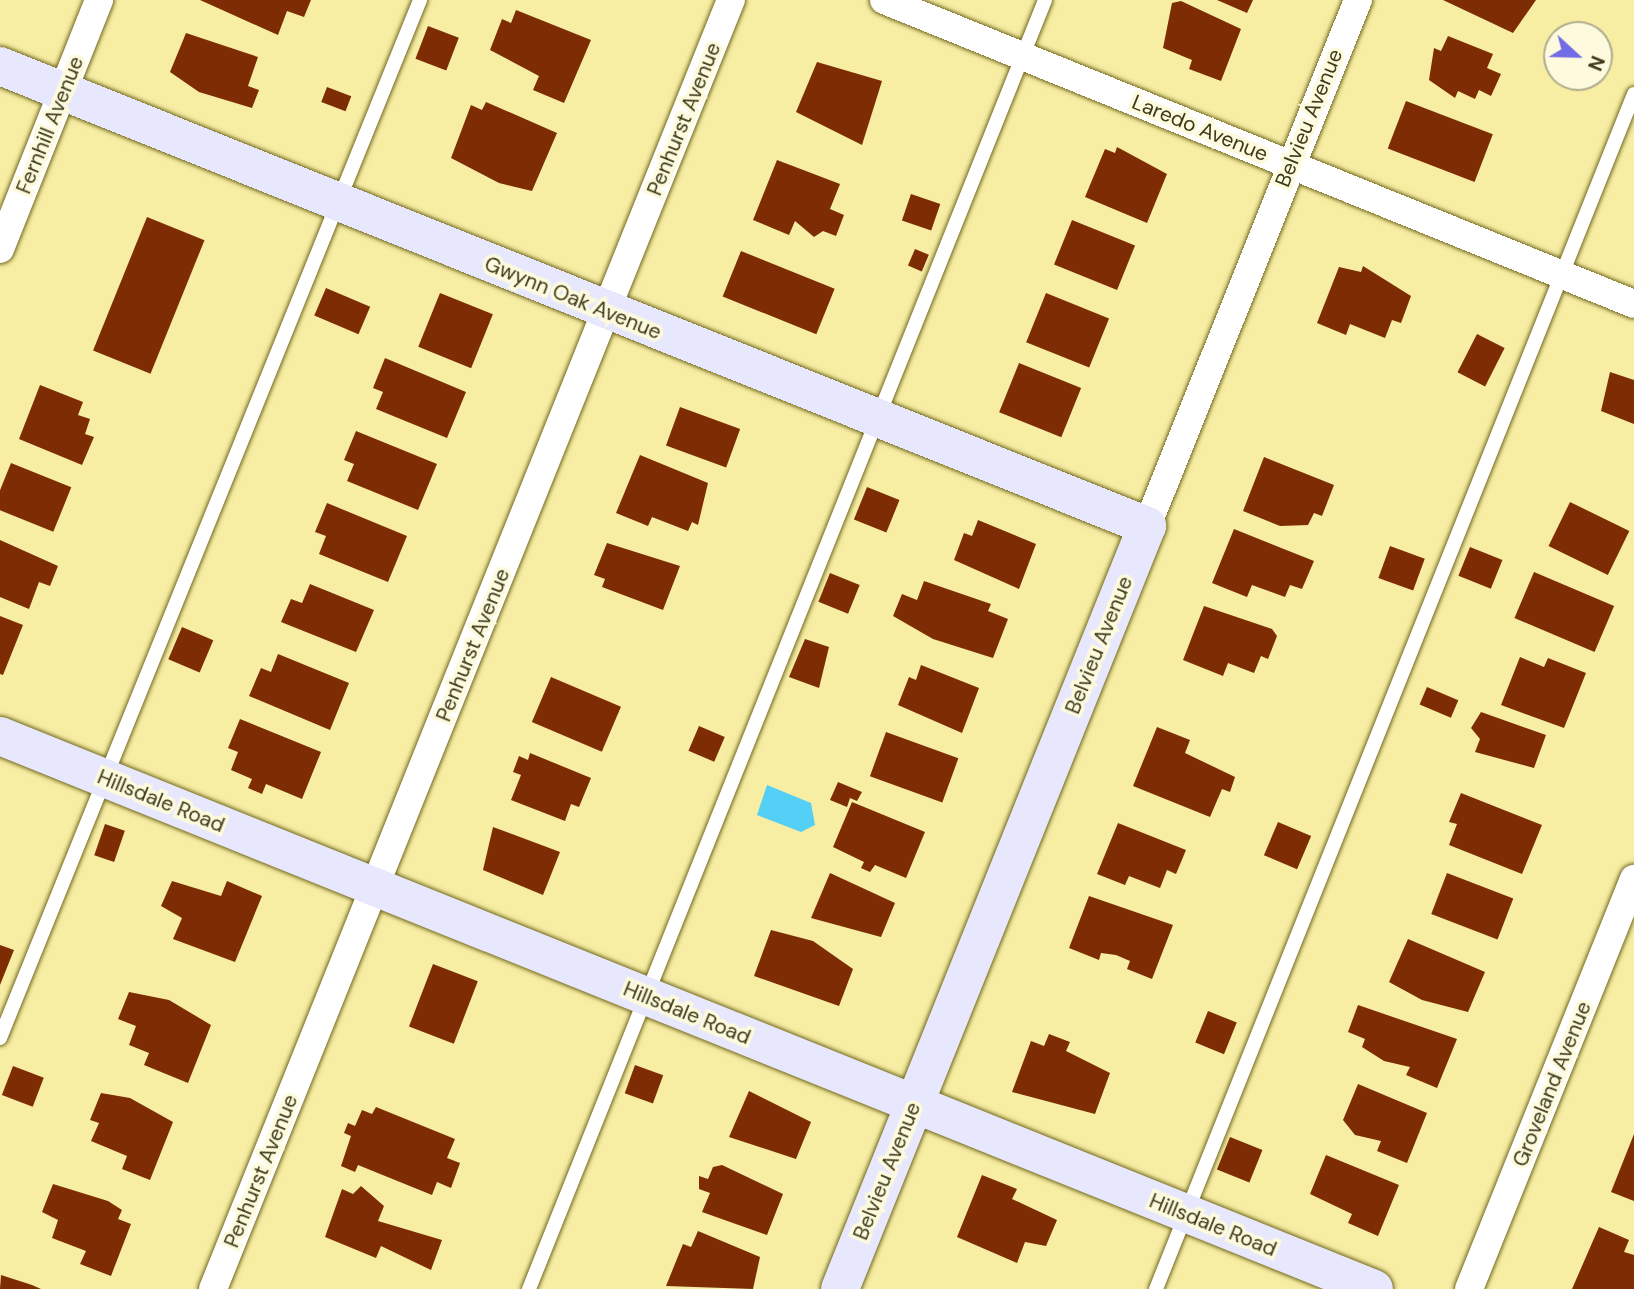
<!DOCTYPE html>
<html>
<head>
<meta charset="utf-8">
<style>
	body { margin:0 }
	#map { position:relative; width:1634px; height:1289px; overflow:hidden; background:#f7eea4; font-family:"DM Sans",sans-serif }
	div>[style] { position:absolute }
	.water>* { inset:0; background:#54cff5 }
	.building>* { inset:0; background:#7d2c04; transform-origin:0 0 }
	.roads { filter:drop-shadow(0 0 2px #72681e) drop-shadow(0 0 2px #72681e) }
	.lane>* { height:14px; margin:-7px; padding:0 7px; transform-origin:7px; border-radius:7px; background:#fff }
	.street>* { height:28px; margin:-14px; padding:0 14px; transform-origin:14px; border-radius:14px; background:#fff }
	.secondary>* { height:38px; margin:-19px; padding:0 19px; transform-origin:19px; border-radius:19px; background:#e7e8fe }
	span { translate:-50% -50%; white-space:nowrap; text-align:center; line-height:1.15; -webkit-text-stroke:7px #fdfadd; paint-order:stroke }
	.street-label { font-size:21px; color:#3d391b }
	.north { position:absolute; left:1543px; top:21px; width:70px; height:70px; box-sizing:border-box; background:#fdfadd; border:2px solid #b0ad8f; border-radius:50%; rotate:112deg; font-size:19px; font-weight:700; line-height:28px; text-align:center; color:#3d391b }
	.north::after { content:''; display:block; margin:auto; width:24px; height:32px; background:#726ce6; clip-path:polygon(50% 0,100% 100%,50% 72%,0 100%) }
</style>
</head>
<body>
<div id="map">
	<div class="water">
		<i style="clip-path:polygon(767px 785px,811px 803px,815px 825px,801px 832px,757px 815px)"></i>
	</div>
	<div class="building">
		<i style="clip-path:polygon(200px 0,311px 0,304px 17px,287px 11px,278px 35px)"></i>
		<i style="clip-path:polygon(1217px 0,1253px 0,1247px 13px)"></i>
		<i style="clip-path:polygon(1443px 0,1536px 0,1513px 33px)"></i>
		<i style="clip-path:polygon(1181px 1px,1241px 29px,1221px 81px,1189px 69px,1192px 60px,1163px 48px,1172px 3px)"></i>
		<i style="clip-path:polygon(516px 10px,591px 40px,564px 103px,533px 90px,539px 76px,490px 50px,502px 19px,511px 23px)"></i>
		<i style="left:428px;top:26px;width:33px;height:35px;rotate:21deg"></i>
		<i style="clip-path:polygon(186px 33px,258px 57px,248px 86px,259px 90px,252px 108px,199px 92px,170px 72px)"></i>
		<i style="clip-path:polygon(1448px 36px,1493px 54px,1487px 68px,1501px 74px,1491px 96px,1479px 90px,1475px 99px,1458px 91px,1455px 98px,1429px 80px,1434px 48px,1441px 51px)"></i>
		<i style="clip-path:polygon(817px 62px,882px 81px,862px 145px,796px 112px)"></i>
		<i style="left:327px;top:87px;width:26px;height:16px;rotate:21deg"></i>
		<i style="left:1406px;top:101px;width:93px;height:51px;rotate:21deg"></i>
		<i style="clip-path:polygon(486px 102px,557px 133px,532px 191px,499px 183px,451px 158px,471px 105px,482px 110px)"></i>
		<i style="clip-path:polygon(1117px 147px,1167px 174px,1147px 223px,1085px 197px,1105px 149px,1115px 153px)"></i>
		<i style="clip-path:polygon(777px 160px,840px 184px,830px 209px,844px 215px,836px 236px,823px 231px,814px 237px,795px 221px,789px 235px,753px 220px)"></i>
		<i style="left:911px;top:194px;width:31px;height:28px;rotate:19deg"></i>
		<i style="left:147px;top:217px;width:62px;height:144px;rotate:22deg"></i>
		<i style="left:1072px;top:220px;width:68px;height:48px;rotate:22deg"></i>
		<i style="left:915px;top:249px;width:15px;height:18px;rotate:23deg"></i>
		<i style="left:741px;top:251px;width:101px;height:49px;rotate:22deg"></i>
		<i style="clip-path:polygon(1363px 266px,1411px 296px,1401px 323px,1392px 320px,1385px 338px,1350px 324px,1346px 335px,1317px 323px,1339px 267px,1361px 272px)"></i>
		<i style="left:326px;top:288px;width:48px;height:30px;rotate:23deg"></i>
		<i style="left:440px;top:293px;width:57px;height:58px;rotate:22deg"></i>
		<i style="left:1046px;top:293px;width:68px;height:53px;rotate:22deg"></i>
		<i style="left:1477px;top:334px;width:31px;height:43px;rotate:27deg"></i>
		<i style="clip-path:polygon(385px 358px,466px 392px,447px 438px,376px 409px,383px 392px,373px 388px)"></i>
		<i style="left:1019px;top:363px;width:67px;height:53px;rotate:22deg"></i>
		<i style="clip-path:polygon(1610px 372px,1634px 380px,1634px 424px,1601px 411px)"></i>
		<i style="clip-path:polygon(40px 385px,83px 402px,78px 415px,90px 419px,85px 434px,94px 437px,82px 465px,19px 439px)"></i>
		<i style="left:680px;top:407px;width:64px;height:41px;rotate:20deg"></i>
		<i style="clip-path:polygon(356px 431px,437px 464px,418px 510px,347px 481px,354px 464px,344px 460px)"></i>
		<i style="clip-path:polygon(640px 455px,708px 483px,698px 525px,692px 522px,688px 531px,652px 517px,648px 526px,616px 513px)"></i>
		<i style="clip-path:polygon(1264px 457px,1334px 485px,1322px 516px,1314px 513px,1308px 525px,1280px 526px,1243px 511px)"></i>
		<i style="left:11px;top:463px;width:65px;height:48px;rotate:22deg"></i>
		<i style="left:867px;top:487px;width:35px;height:35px;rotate:22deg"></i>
		<i style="left:1570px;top:502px;width:66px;height:49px;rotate:26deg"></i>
		<i style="clip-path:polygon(327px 503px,407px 536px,388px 582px,319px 554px,326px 536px,315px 532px)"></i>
		<i style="clip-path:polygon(978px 520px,1036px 544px,1019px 589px,954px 560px,964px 533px,972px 536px)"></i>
		<i style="clip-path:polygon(1234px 529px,1314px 561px,1302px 589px,1290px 585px,1285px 597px,1252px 585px,1247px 597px,1212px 583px)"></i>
		<i style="clip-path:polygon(0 540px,58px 566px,50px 586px,39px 582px,29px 609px,0 597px)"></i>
		<i style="clip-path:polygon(607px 543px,680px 566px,663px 610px,602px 587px,605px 579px,594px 575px)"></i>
		<i style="left:1390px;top:546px;width:37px;height:34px;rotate:20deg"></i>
		<i style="left:1470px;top:547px;width:35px;height:31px;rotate:22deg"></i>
		<i style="left:1534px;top:572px;width:87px;height:50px;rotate:23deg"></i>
		<i style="left:830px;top:573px;width:32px;height:31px;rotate:22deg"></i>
		<i style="clip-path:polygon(924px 581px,991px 604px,988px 611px,1008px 619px,993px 658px,933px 639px,893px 616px,902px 594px,917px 600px)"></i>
		<i style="clip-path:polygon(310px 584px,374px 610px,356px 652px,281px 622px,291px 599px,302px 603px)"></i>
		<i style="clip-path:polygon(1204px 606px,1272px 629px,1277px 636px,1268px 659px,1261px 656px,1254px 673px,1228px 663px,1223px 676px,1183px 660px)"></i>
		<i style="clip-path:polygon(0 616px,23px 625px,3px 675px,0 674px)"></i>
		<i style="left:182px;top:627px;width:34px;height:35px;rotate:23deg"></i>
		<i style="clip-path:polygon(805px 639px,829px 647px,819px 688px,789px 677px)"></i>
		<i style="clip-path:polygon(278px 654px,349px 683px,330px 730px,249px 696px,261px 668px,271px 672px)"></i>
		<i style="clip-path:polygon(1520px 657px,1544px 667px,1548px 658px,1586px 673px,1564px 728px,1501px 705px)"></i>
		<i style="clip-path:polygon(921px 665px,979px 688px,962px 733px,898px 705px,909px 677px,916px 680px)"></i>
		<i style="left:551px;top:677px;width:76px;height:49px;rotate:23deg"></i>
		<i style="left:1427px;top:687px;width:34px;height:19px;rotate:23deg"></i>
		<i style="clip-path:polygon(1481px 712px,1546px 735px,1534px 768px,1475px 752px,1480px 739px,1471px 728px)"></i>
		<i style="clip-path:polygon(240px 719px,321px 752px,302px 799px,266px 784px,262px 794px,248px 788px,252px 779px,231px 770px,238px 752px,228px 748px)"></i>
		<i style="left:699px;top:726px;width:28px;height:27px;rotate:23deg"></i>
		<i style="clip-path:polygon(1157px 727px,1190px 740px,1185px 753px,1235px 777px,1230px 792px,1222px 789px,1210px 817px,1133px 786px)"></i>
		<i style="left:886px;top:732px;width:77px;height:47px;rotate:20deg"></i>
		<i style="clip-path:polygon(530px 753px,591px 778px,579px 807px,571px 804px,565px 821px,511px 800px,521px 775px,513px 772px,519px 756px,528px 760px)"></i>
		<i style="clip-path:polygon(838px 782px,862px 792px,857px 801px,850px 798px,847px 807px,830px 800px)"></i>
		<i style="clip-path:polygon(1461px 793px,1542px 825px,1522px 874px,1449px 845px,1457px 824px,1449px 822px)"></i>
		<i style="clip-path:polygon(852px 802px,925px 832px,906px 878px,875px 865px,870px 872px,861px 868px,864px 862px,833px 847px)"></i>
		<i style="left:1278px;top:822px;width:36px;height:36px;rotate:23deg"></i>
		<i style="clip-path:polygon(1118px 823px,1186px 850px,1176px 874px,1167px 870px,1160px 888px,1129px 876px,1125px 885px,1097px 874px)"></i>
		<i style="left:105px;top:824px;width:21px;height:33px;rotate:19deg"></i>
		<i style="clip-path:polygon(493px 827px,560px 852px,543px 895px,483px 870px)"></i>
		<i style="clip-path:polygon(830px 873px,895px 903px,881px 937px,811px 918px)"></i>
		<i style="left:1447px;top:873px;width:71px;height:44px;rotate:21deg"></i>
		<i style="clip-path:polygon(172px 881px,221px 896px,227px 881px,262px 896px,235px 962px,173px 939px,182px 918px,161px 906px)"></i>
		<i style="clip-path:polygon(1089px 896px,1173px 925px,1152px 979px,1127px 969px,1130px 961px,1116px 955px,1101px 953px,1099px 960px,1069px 948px)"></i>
		<i style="clip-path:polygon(771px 930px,813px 941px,853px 969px,839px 1006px,754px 976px)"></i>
		<i style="clip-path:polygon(1408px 939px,1485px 972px,1468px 1012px,1422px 1000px,1389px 982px)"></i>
		<i style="clip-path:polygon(0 945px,14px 950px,0 985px)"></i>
		<i style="left:433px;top:964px;width:48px;height:67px;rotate:21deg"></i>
		<i style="clip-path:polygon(129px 992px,169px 1000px,211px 1025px,188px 1083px,144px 1065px,149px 1053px,129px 1045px,136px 1026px,118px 1019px)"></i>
		<i style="clip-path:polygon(1358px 1005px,1457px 1039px,1437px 1088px,1406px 1075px,1410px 1067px,1384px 1061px,1362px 1047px,1365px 1039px,1348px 1032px)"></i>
		<i style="left:1208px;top:1011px;width:31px;height:34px;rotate:22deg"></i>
		<i style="clip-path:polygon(1049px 1034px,1070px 1042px,1066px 1051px,1110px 1073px,1095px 1114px,1012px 1092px,1031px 1041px,1044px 1046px)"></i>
		<i style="left:635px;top:1065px;width:30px;height:30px;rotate:20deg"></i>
		<i style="left:13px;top:1066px;width:33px;height:31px;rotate:21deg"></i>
		<i style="clip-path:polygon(1358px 1084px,1427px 1113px,1407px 1163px,1377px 1151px,1381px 1141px,1355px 1135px,1343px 1120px)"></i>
		<i style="clip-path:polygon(749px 1091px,811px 1122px,796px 1159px,729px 1137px)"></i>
		<i style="clip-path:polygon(101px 1093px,130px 1098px,173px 1122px,150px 1180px,122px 1169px,127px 1156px,91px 1141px,99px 1123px,90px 1120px)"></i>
		<i style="clip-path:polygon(376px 1107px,455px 1139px,447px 1158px,460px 1163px,451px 1188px,437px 1182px,432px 1195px,358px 1165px,355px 1172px,341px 1166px,351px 1136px,344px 1133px,348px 1123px,355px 1126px,362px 1110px,372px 1114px)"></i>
		<i style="clip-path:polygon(1634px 1134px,1634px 1201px,1611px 1192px)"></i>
		<i style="left:1230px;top:1137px;width:35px;height:35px;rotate:22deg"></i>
		<i style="clip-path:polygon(1326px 1155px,1399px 1185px,1378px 1236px,1348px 1223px,1352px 1214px,1310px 1194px)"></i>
		<i style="clip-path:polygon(722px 1165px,783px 1194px,767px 1235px,702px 1212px,710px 1193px,699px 1189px,699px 1176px,708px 1179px,713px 1167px)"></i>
		<i style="clip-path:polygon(982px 1175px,1017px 1189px,1012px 1199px,1057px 1220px,1046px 1246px,1025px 1242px,1017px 1263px,957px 1237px)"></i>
		<i style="clip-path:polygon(53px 1184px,108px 1201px,122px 1210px,118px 1219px,131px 1224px,111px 1276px,80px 1264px,86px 1251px,52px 1238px,58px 1220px,42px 1212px)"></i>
		<i style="clip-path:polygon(361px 1186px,384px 1206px,378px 1221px,442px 1240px,431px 1270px,381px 1246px,376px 1258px,325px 1237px,342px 1189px,353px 1194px)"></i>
		<i style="clip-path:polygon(1599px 1227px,1629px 1240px,1624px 1252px,1634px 1255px,1634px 1289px,1572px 1289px)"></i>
		<i style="clip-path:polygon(698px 1231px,760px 1257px,753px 1289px,666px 1286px,683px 1244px,691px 1247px)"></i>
		<i style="clip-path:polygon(1px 1275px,32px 1285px,41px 1289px,0 1289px)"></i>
	</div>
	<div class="roads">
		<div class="lane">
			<i style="left:0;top:1038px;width:1120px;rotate:-67.97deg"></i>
			<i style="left:529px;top:1289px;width:1388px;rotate:-68.18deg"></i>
			<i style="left:1156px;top:1289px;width:1287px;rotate:-68.2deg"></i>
		</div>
		<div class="street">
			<i style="left:884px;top:0;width:809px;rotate:22.06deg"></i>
			<i style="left:0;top:249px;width:268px;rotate:-68.3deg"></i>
			<i style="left:1147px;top:526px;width:567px;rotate:-68.14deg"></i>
			<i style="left:213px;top:1289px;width:1389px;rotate:-68.11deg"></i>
			<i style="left:1469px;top:1289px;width:442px;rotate:-68.1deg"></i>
		</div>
		<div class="secondary">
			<i style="left:0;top:66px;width:1236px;rotate:21.85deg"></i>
			<i style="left:1147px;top:526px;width:822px;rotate:111.92deg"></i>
			<i style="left:0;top:736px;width:1481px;rotate:21.92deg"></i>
		</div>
	</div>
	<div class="street-label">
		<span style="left:1309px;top:118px;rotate:-68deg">Belvieu Avenue</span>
		<span style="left:684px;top:119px;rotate:-68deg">Penhurst Avenue</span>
		<span style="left:50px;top:125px;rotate:-68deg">Fernhill Avenue</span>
		<span style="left:1200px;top:128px;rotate:22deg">Laredo Avenue</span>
		<span style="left:573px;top:298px;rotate:22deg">Gwynn Oak Avenue</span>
		<span style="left:473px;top:645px;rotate:-68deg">Penhurst Avenue</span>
		<span style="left:1099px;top:645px;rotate:-68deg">Belvieu Avenue</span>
		<span style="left:161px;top:801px;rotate:22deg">Hillsdale Road</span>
		<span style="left:687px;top:1013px;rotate:22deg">Hillsdale Road</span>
		<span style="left:1552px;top:1084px;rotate:-68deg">Groveland Avenue</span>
		<span style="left:261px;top:1171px;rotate:-68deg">Penhurst Avenue</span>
		<span style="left:887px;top:1171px;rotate:-68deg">Belvieu Avenue</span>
		<span style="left:1213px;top:1225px;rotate:22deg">Hillsdale Road</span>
	</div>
	<div class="north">N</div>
</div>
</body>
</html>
